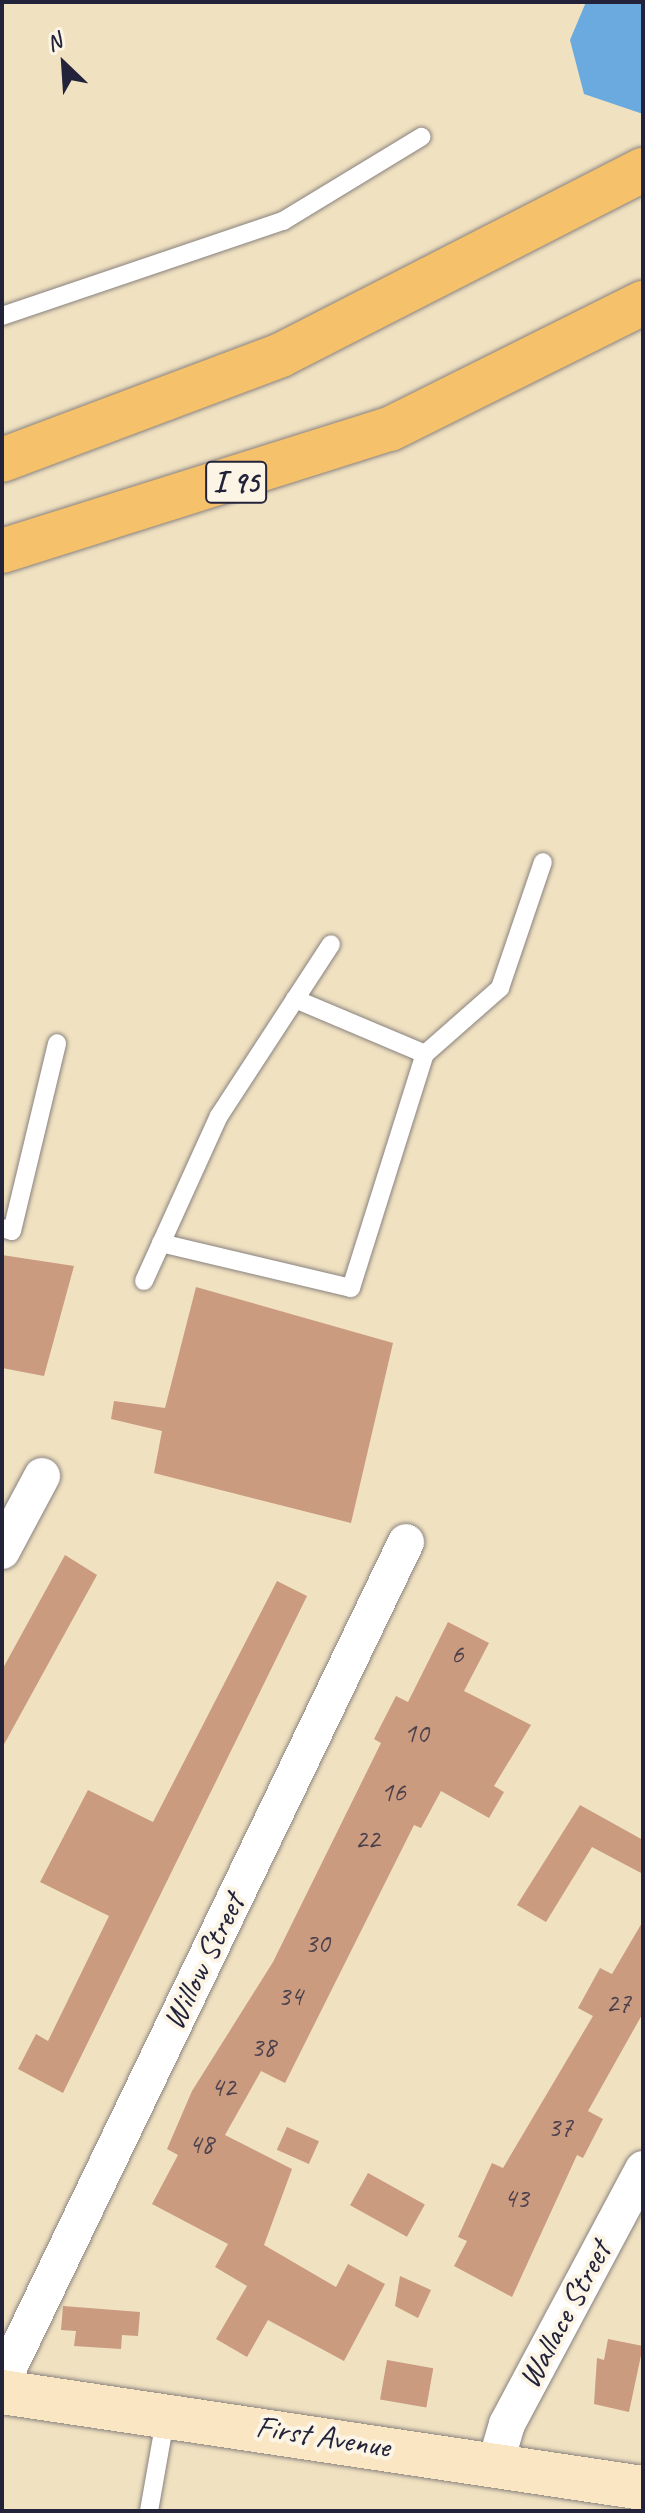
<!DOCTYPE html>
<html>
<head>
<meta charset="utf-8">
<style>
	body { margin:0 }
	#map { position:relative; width:645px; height:2513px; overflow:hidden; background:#f0e1c1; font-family:Caveat,sans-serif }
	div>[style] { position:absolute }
	.water>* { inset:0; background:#6aaade }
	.building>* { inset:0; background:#ca9b7f; transform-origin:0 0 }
	.roads { filter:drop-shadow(0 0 2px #89827e) drop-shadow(0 0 2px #89827e) }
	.lane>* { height:18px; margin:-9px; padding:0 9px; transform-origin:9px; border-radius:9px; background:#fff }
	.street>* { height:36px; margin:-18px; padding:0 18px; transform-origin:18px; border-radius:18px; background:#fff }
	.secondary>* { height:44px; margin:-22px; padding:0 22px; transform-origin:22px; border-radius:22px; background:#fbe6c4 }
	.highway>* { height:44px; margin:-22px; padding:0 22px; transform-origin:22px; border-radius:22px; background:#f6c16b }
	span { translate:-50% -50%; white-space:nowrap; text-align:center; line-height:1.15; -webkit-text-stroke:8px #fcf5e5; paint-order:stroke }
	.number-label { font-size:28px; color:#4c404c }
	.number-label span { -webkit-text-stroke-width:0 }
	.shield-label span { padding:2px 6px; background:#fcf5e5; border:2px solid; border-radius:6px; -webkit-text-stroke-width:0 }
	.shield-label { font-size:30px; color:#22223b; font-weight:700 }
	.street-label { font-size:32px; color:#22223b }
	.frame { position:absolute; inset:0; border:4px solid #22223b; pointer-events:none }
	.north { position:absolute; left:24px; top:24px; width:80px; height:80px; -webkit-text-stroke:6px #fcf5e5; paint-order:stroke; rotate:335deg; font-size:22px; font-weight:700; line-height:32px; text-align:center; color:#22223b }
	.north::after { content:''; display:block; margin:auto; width:28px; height:36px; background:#22223b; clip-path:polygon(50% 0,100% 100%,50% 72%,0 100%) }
</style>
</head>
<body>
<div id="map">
	<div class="water">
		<i style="clip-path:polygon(586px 2px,643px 2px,643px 114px,584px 94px,570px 40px)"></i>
	</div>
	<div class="building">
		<i style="clip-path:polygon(2px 1255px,74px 1266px,44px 1376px,2px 1368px)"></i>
		<i style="clip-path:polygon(196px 1287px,393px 1343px,351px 1523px,154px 1473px,162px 1431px,111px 1419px,114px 1401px,165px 1408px)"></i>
		<i style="clip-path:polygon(65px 1555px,97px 1575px,2px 1748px,2px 1670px)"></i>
		<i style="clip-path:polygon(277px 1581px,307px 1596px,63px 2093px,18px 2069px,36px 2034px,48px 2041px,109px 1916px,40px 1882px,88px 1790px,153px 1822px)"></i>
		<i style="clip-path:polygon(448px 1622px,489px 1643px,464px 1691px,531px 1725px,494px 1786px,504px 1792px,489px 1818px,441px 1791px,421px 1828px,414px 1825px,285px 2083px,261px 2071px,225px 2135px,292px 2169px,264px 2245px,336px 2287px,348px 2264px,385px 2284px,344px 2361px,268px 2320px,247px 2357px,216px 2339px,247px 2286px,215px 2267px,228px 2244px,152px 2204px,178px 2155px,167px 2149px,192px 2091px,273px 1962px,381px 1743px,374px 1739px,396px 1696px,408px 1702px)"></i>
		<i style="clip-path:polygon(580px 1805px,643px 1840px,643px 1874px,592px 1847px,546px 1922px,517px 1905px)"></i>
		<i style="clip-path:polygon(643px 1921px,643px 2013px,588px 2111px,603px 2119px,583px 2158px,577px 2155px,512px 2297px,454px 2266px,467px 2241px,458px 2237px,492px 2163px,503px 2168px,593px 2016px,578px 2008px,600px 1968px,612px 1974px)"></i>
		<i style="left:287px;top:2127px;width:35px;height:25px;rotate:24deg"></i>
		<i style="left:368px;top:2173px;width:65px;height:37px;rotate:29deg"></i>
		<i style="clip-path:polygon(400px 2276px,431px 2290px,418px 2318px,395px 2306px)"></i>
		<i style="clip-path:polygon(63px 2306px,140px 2312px,138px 2336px,122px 2335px,121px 2349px,74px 2346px,76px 2331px,61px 2330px)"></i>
		<i style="clip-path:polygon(608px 2339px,643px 2346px,629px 2412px,594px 2404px,597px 2358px,604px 2360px)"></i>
		<i style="left:387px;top:2360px;width:47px;height:40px;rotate:10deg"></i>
	</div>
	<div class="roads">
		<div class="lane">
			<i style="left:2px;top:316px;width:297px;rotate:-18.7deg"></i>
			<i style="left:283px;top:221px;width:162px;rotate:-31.3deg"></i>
			<i style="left:295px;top:999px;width:141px;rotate:22.9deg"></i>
			<i style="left:2px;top:1228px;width:10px;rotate:17deg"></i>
			<i style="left:12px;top:1231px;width:193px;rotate:-76.5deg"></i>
			<i style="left:161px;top:1243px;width:195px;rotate:13.3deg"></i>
			<i style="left:351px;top:1288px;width:245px;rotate:-72.5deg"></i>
			<i style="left:425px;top:1054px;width:100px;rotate:-41.3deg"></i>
			<i style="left:500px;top:988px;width:133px;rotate:-71.2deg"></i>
			<i style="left:144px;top:1281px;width:181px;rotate:-65.6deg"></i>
			<i style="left:219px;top:1116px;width:205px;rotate:-56.9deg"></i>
			<i style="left:149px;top:2511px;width:97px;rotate:-80deg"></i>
		</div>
		<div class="street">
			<i style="left:2px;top:1551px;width:85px;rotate:-61.9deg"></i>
			<i style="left:2px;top:2382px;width:932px;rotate:-64.31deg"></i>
			<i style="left:495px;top:2465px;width:43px;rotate:-73.7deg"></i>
			<i style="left:507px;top:2424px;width:289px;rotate:-61.9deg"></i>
		</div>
		<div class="secondary">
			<i style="left:2px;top:2392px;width:648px;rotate:8.52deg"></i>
		</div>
		<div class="highway">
			<i style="left:2px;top:460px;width:298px;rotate:-20.6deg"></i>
			<i style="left:281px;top:355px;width:407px;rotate:-27.1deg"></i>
			<i style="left:2px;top:551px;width:407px;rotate:-17.5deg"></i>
			<i style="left:390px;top:429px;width:283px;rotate:-26.5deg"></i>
		</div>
	</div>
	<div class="number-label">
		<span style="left:457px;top:1654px">6</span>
		<span style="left:416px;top:1733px">10</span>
		<span style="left:393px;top:1792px">16</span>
		<span style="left:367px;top:1839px">22</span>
		<span style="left:317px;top:1943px">30</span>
		<span style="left:290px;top:1996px">34</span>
		<span style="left:618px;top:2003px">27</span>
		<span style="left:263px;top:2047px">38</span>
		<span style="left:223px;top:2087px">42</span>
		<span style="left:560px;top:2127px">37</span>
		<span style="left:201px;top:2144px">48</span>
		<span style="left:516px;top:2198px">43</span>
	</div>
	<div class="shield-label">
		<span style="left:236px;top:482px">I 95</span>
	</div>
	<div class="street-label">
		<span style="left:204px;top:1962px;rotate:-64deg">Willow Street</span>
		<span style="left:565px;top:2315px;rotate:-62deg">Wallace Street</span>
		<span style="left:323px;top:2437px;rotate:9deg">First Avenue</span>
	</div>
	<div class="frame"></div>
	<div class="north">N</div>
</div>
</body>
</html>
